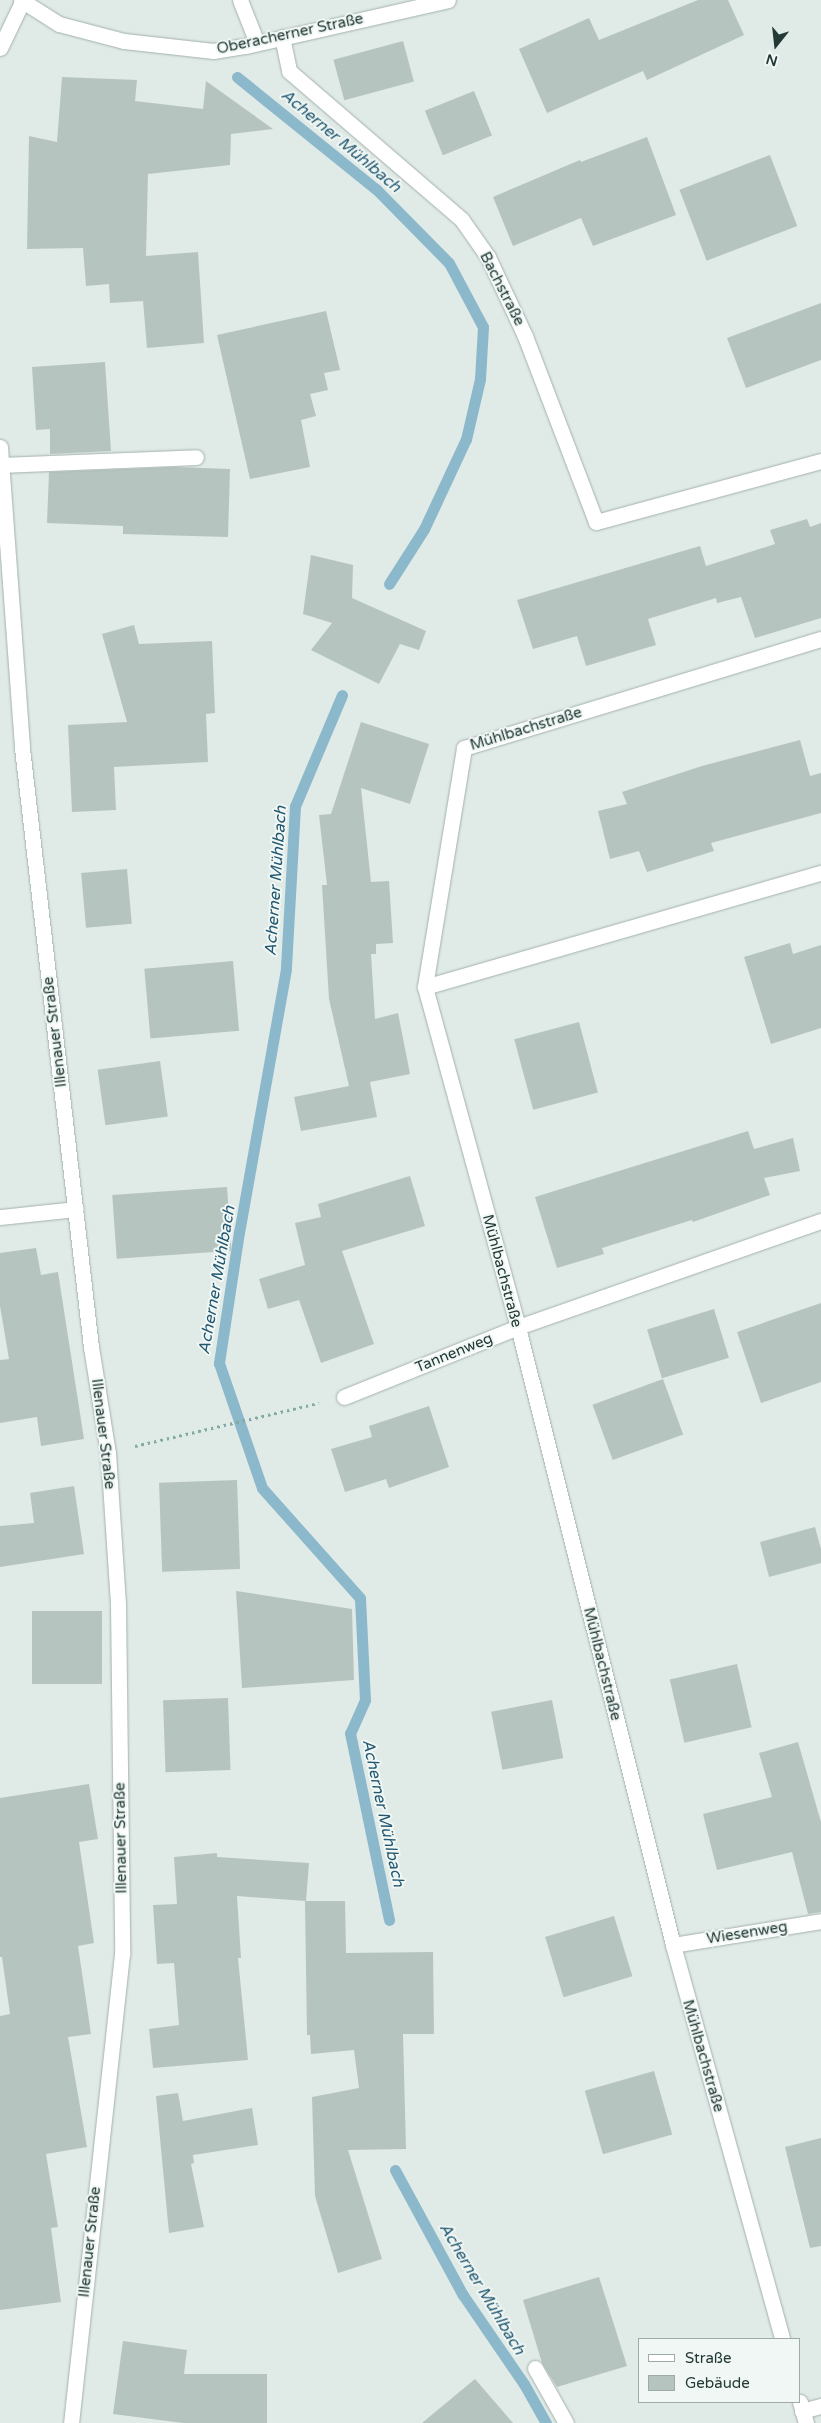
<!DOCTYPE html>
<html>
<head>
<meta charset="utf-8">
<style>
	body { margin:0 }
	#map { position:relative; width:821px; height:2423px; overflow:hidden; background:#e0eae7; font-family:"Varela Round",sans-serif }
	div>[style] { position:absolute }
	.stream>* { height:11px; margin:-5.5px; padding:0 5.5px; transform-origin:5.5px; border-radius:5.5px; background:#8cb8cb }
	.building>* { inset:0; background:#b6c4c0; transform-origin:0 0 }
	.path>* { height:3px; margin-top:-1.5px; transform-origin:0; background:repeating-linear-gradient(90deg,#83aba4 0 2.5px,transparent 0 6.5px) }
	.roads { filter:drop-shadow(0 0 1px #a3b1ae) drop-shadow(0 0 1px #a3b1ae) }
	.lane>* { height:15px; margin:-7.5px; padding:0 7.5px; transform-origin:7.5px; border-radius:7.5px; background:#fff }
	.street>* { height:15px; margin:-7.5px; padding:0 7.5px; transform-origin:7.5px; border-radius:7.5px; background:#fff }
	.secondary>* { height:15px; margin:-7.5px; padding:0 7.5px; transform-origin:7.5px; border-radius:7.5px; background:#fff }
	span { translate:-50% -50%; white-space:nowrap; text-align:center; line-height:1.15; -webkit-text-stroke:4px #f0f7f4; paint-order:stroke }
	.street-label { font-size:15px; color:#223936 }
	.water-label { font-size:16px; color:#215770; font-style:italic }
	.legend { position:absolute; left:638px; top:2338px; width:162px; height:65px; box-sizing:border-box; background:#f0f7f4; border:1px solid #9eaba8; margin:0; padding:6px 9px; list-style:none; font-size:15px; color:#223936 }
	.legend li { display:flex; align-items:center; gap:10px; height:25px }
	.legend b { width:25px; border:1px solid #9eaba8 }
	.north { position:absolute; left:751px; top:20px; width:50px; height:50px; -webkit-text-stroke:4px #f0f7f4; paint-order:stroke; rotate:196deg; font-size:14px; font-weight:700; line-height:20px; text-align:center; color:#223936 }
	.north::after { content:''; display:block; margin:auto; width:18px; height:22px; background:#223936; clip-path:polygon(50% 0,100% 100%,50% 72%,0 100%) }
</style>
</head>
<body>
<div id="map">
	<div class="stream">
		<i style="left:237px;top:77px;width:179px;rotate:38.9deg"></i>
		<i style="left:376px;top:189px;width:104px;rotate:45.4deg"></i>
		<i style="left:449px;top:263px;width:72px;rotate:62deg"></i>
		<i style="left:483px;top:327px;width:52px;rotate:93.3deg"></i>
		<i style="left:480px;top:379px;width:62px;rotate:103.1deg"></i>
		<i style="left:466px;top:439px;width:99px;rotate:115deg"></i>
		<i style="left:424px;top:529px;width:65px;rotate:122.5deg"></i>
		<i style="left:342px;top:695px;width:121px;rotate:112.9deg"></i>
		<i style="left:295px;top:806px;width:163px;rotate:93.2deg"></i>
		<i style="left:286px;top:969px;width:267px;rotate:100.1deg"></i>
		<i style="left:239px;top:1232px;width:133px;rotate:98.7deg"></i>
		<i style="left:219px;top:1363px;width:132px;rotate:71deg"></i>
		<i style="left:262px;top:1488px;width:147px;rotate:48.3deg"></i>
		<i style="left:360px;top:1598px;width:102px;rotate:87.2deg"></i>
		<i style="left:365px;top:1700px;width:36px;rotate:114deg"></i>
		<i style="left:350px;top:1733px;width:191px;rotate:78.2deg"></i>
		<i style="left:395px;top:2170px;width:142px;rotate:61.5deg"></i>
		<i style="left:463px;top:2295px;width:108px;rotate:55.6deg"></i>
		<i style="left:524px;top:2384px;width:45px;rotate:60.6deg"></i>
	</div>
	<div class="building">
		<i style="clip-path:polygon(698px 0,728px 0,744px 35px,647px 80px,643px 71px,547px 113px,519px 49px,589px 18px,599px 40px)"></i>
		<i style="left:403px;top:41px;width:42px;height:72px;rotate:75deg"></i>
		<i style="clip-path:polygon(62px 77px,137px 80px,135px 101px,203px 109px,206px 81px,273px 129px,231px 134px,230px 165px,148px 174px,146px 256px,198px 252px,204px 343px,147px 348px,143px 301px,110px 303px,109px 284px,86px 286px,83px 248px,27px 249px,29px 136px,57px 142px)"></i>
		<i style="left:474px;top:91px;width:48px;height:53px;rotate:68deg"></i>
		<i style="clip-path:polygon(647px 137px,676px 215px,593px 246px,581px 218px,513px 246px,493px 197px,580px 160px,581px 162px)"></i>
		<i style="left:770px;top:155px;width:76px;height:97px;rotate:69deg"></i>
		<i style="clip-path:polygon(821px 303px,821px 360px,746px 388px,727px 338px)"></i>
		<i style="clip-path:polygon(326px 311px,340px 370px,324px 373px,328px 390px,310px 394px,316px 416px,301px 420px,310px 467px,250px 479px,217px 335px)"></i>
		<i style="clip-path:polygon(105px 362px,111px 451px,50px 454px,50px 429px,36px 430px,32px 367px)"></i>
		<i style="clip-path:polygon(174px 467px,230px 469px,228px 537px,123px 534px,123px 526px,47px 523px,49px 472px)"></i>
		<i style="clip-path:polygon(807px 519px,810px 527px,821px 523px,821px 618px,755px 638px,741px 597px,717px 603px,716px 598px,648px 619px,656px 645px,586px 666px,577px 636px,533px 649px,517px 600px,700px 546px,706px 566px,775px 544px,770px 530px)"></i>
		<i style="clip-path:polygon(311px 555px,353px 565px,352px 598px,426px 631px,419px 650px,400px 644px,379px 684px,311px 650px,332px 623px,303px 614px)"></i>
		<i style="clip-path:polygon(134px 625px,139px 644px,212px 641px,215px 713px,206px 714px,208px 762px,114px 767px,116px 810px,72px 812px,68px 725px,127px 722px,102px 634px)"></i>
		<i style="clip-path:polygon(361px 722px,429px 744px,410px 804px,361px 788px,371px 882px,389px 881px,393px 943px,376px 944px,376px 954px,371px 954px,375px 1019px,398px 1013px,410px 1074px,370px 1082px,377px 1117px,301px 1131px,294px 1097px,349px 1086px,329px 999px,322px 885px,327px 885px,319px 815px,331px 814px)"></i>
		<i style="clip-path:polygon(800px 740px,810px 776px,821px 773px,821px 813px,711px 843px,714px 851px,647px 872px,639px 851px,610px 859px,598px 811px,627px 804px,622px 792px,702px 766px)"></i>
		<i style="left:127px;top:869px;width:55px;height:46px;rotate:85deg"></i>
		<i style="clip-path:polygon(790px 943px,793px 954px,821px 945px,821px 1028px,771px 1044px,744px 957px)"></i>
		<i style="left:233px;top:961px;width:70px;height:89px;rotate:85deg"></i>
		<i style="left:579px;top:1022px;width:73px;height:67px;rotate:75deg"></i>
		<i style="left:160px;top:1061px;width:56px;height:63px;rotate:82deg"></i>
		<i style="clip-path:polygon(748px 1131px,754px 1149px,793px 1138px,800px 1171px,764px 1178px,770px 1195px,693px 1222px,692px 1220px,602px 1248px,604px 1254px,557px 1268px,535px 1197px)"></i>
		<i style="clip-path:polygon(410px 1176px,425px 1226px,342px 1251px,374px 1344px,321px 1363px,299px 1300px,268px 1309px,259px 1279px,305px 1265px,295px 1223px,321px 1217px,318px 1204px)"></i>
		<i style="left:227px;top:1187px;width:64px;height:115px;rotate:86deg"></i>
		<i style="clip-path:polygon(36px 1248px,41px 1275px,58px 1272px,84px 1439px,41px 1446px,37px 1417px,0 1423px,0 1360px,9px 1359px,0 1306px,0 1253px)"></i>
		<i style="clip-path:polygon(821px 1303px,821px 1382px,761px 1403px,737px 1332px)"></i>
		<i style="left:714px;top:1309px;width:51px;height:70px;rotate:73deg"></i>
		<i style="left:663px;top:1379px;width:59px;height:75px;rotate:70deg"></i>
		<i style="clip-path:polygon(429px 1406px,449px 1467px,389px 1488px,386px 1479px,345px 1492px,331px 1449px,372px 1437px,369px 1426px)"></i>
		<i style="left:237px;top:1480px;width:89px;height:78px;rotate:88deg"></i>
		<i style="clip-path:polygon(74px 1486px,84px 1554px,0 1567px,0 1526px,34px 1523px,30px 1493px)"></i>
		<i style="clip-path:polygon(815px 1527px,821px 1549px,821px 1563px,769px 1577px,760px 1542px)"></i>
		<i style="clip-path:polygon(236px 1591px,352px 1609px,354px 1680px,242px 1688px)"></i>
		<i style="left:32px;top:1611px;width:70px;height:73px"></i>
		<i style="left:737px;top:1664px;width:65px;height:69px;rotate:77deg"></i>
		<i style="left:228px;top:1698px;width:72px;height:65px;rotate:88deg"></i>
		<i style="left:552px;top:1700px;width:59px;height:62px;rotate:79deg"></i>
		<i style="clip-path:polygon(798px 1742px,821px 1822px,821px 1912px,808px 1914px,792px 1852px,717px 1870px,703px 1814px,772px 1797px,759px 1753px)"></i>
		<i style="clip-path:polygon(89px 1784px,98px 1839px,79px 1842px,94px 1943px,78px 1946px,91px 2034px,68px 2037px,87px 2147px,46px 2154px,58px 2227px,51px 2228px,61px 2302px,0 2310px,0 2016px,10px 2014px,2px 1957px,0 1957px,0 1798px)"></i>
		<i style="clip-path:polygon(217px 1853px,217px 1857px,309px 1863px,306px 1901px,237px 1896px,241px 1958px,238px 1958px,248px 2060px,153px 2068px,149px 2029px,179px 2025px,174px 1963px,157px 1964px,153px 1905px,177px 1904px,174px 1857px)"></i>
		<i style="clip-path:polygon(305px 1901px,345px 1901px,346px 1953px,433px 1952px,434px 2034px,403px 2034px,406px 2149px,348px 2150px,382px 2259px,338px 2273px,315px 2196px,312px 2097px,359px 2088px,354px 2050px,311px 2054px,310px 2035px,307px 2035px)"></i>
		<i style="left:614px;top:1916px;width:63px;height:72px;rotate:73deg"></i>
		<i style="left:654px;top:2071px;width:66px;height:72px;rotate:74deg"></i>
		<i style="clip-path:polygon(178px 2093px,183px 2121px,252px 2108px,258px 2145px,193px 2155px,194px 2163px,191px 2164px,204px 2227px,169px 2233px,156px 2096px)"></i>
		<i style="clip-path:polygon(821px 2138px,821px 2246px,810px 2248px,785px 2147px)"></i>
		<i style="clip-path:polygon(599px 2277px,627px 2366px,557px 2387px,542px 2363px,523px 2300px)"></i>
		<i style="clip-path:polygon(123px 2341px,187px 2350px,184px 2374px,267px 2374px,267px 2423px,183px 2423px,113px 2414px)"></i>
		<i style="clip-path:polygon(475px 2379px,513px 2423px,422px 2423px)"></i>
	</div>
	<div class="path">
		<i style="left:135px;top:1446px;width:189px;rotate:-13.2deg"></i>
	</div>
	<div class="roads">
		<div class="lane">
			<i style="left:525px;top:336px;width:199px;rotate:69.1deg"></i>
			<i style="left:596px;top:522px;width:233px;rotate:-15.2deg"></i>
			<i style="left:1px;top:465px;width:195px;rotate:-2.3deg"></i>
			<i style="left:464px;top:748px;width:373px;rotate:-17deg"></i>
			<i style="left:425px;top:987px;width:412px;rotate:-16.1deg"></i>
			<i style="left:535px;top:2368px;width:63px;rotate:60.6deg"></i>
			<i style="left:802px;top:2411px;width:20px;rotate:-15deg"></i>
		</div>
		<div class="street">
			<i style="left:240px;top:0;width:46px;rotate:68.4deg"></i>
			<i style="left:282px;top:37px;width:35px;rotate:78deg"></i>
			<i style="left:289px;top:71px;width:228px;rotate:40.7deg"></i>
			<i style="left:462px;top:220px;width:45px;rotate:54.9deg"></i>
			<i style="left:488px;top:257px;width:87px;rotate:64.9deg"></i>
			<i style="left:464px;top:748px;width:242px;rotate:99.3deg"></i>
			<i style="left:425px;top:987px;width:352px;rotate:74.7deg"></i>
			<i style="left:518px;top:1327px;width:637px;rotate:75.92deg"></i>
			<i style="left:673px;top:1945px;width:409px;rotate:74.5deg"></i>
			<i style="left:0;top:1217px;width:76px;rotate:-6deg"></i>
			<i style="left:344px;top:1397px;width:188px;rotate:-21.9deg"></i>
			<i style="left:518px;top:1327px;width:321px;rotate:-19.3deg"></i>
			<i style="left:673px;top:1945px;width:150px;rotate:-9.2deg"></i>
			<i style="left:800px;top:2402px;width:22px;rotate:74deg"></i>
		</div>
		<div class="secondary">
			<i style="left:21px;top:0;width:45px;rotate:32.3deg"></i>
			<i style="left:59px;top:24px;width:67px;rotate:14.7deg"></i>
			<i style="left:124px;top:41px;width:90px;rotate:6.4deg"></i>
			<i style="left:213px;top:51px;width:33px;rotate:-9deg"></i>
			<i style="left:246px;top:46px;width:207px;rotate:-12.8deg"></i>
			<i style="left:0;top:48px;width:51px;rotate:-64.4deg"></i>
			<i style="left:0;top:447px;width:302px;rotate:85.8deg"></i>
			<i style="left:22px;top:748px;width:603px;rotate:83.43deg"></i>
			<i style="left:91px;top:1347px;width:107px;rotate:80.9deg"></i>
			<i style="left:108px;top:1453px;width:151px;rotate:86.2deg"></i>
			<i style="left:118px;top:1604px;width:350px;rotate:89.3deg"></i>
			<i style="left:122px;top:1954px;width:472px;rotate:96.2deg"></i>
		</div>
	</div>
	<div class="street-label">
		<span style="left:290px;top:34px;rotate:-12deg">Oberacherner Straße</span>
		<span style="left:502px;top:289px;rotate:63deg">Bachstraße</span>
		<span style="left:526px;top:729px;rotate:-17deg">Mühlbachstraße</span>
		<span style="left:55px;top:1032px;rotate:-97deg">Illenauer Straße</span>
		<span style="left:502px;top:1271px;rotate:75deg">Mühlbachstraße</span>
		<span style="left:454px;top:1353px;rotate:-22deg">Tannenweg</span>
		<span style="left:103px;top:1434px;rotate:83deg">Illenauer Straße</span>
		<span style="left:602px;top:1664px;rotate:76deg">Mühlbachstraße</span>
		<span style="left:121px;top:1838px;rotate:-91deg">Illenauer Straße</span>
		<span style="left:747px;top:1933px;rotate:-9deg">Wiesenweg</span>
		<span style="left:703px;top:2056px;rotate:74deg">Mühlbachstraße</span>
		<span style="left:90px;top:2242px;rotate:-84deg">Illenauer Straße</span>
	</div>
	<div class="water-label">
		<span style="left:341px;top:141px;rotate:40deg">Acherner Mühlbach</span>
		<span style="left:276px;top:881px;rotate:-86deg">Acherner Mühlbach</span>
		<span style="left:217px;top:1280px;rotate:-80deg">Acherner Mühlbach</span>
		<span style="left:383px;top:1813px;rotate:78deg">Acherner Mühlbach</span>
		<span style="left:482px;top:2289px;rotate:59deg">Acherner Mühlbach</span>
	</div>
	<ul class="legend">
	<li><b style="height:6px;background:#fff"></b>Straße</li>
	<li><b style="height:14px;background:#b6c4c0"></b>Gebäude</li>
	</ul>
	<div class="north">N</div>
</div>
</body>
</html>
